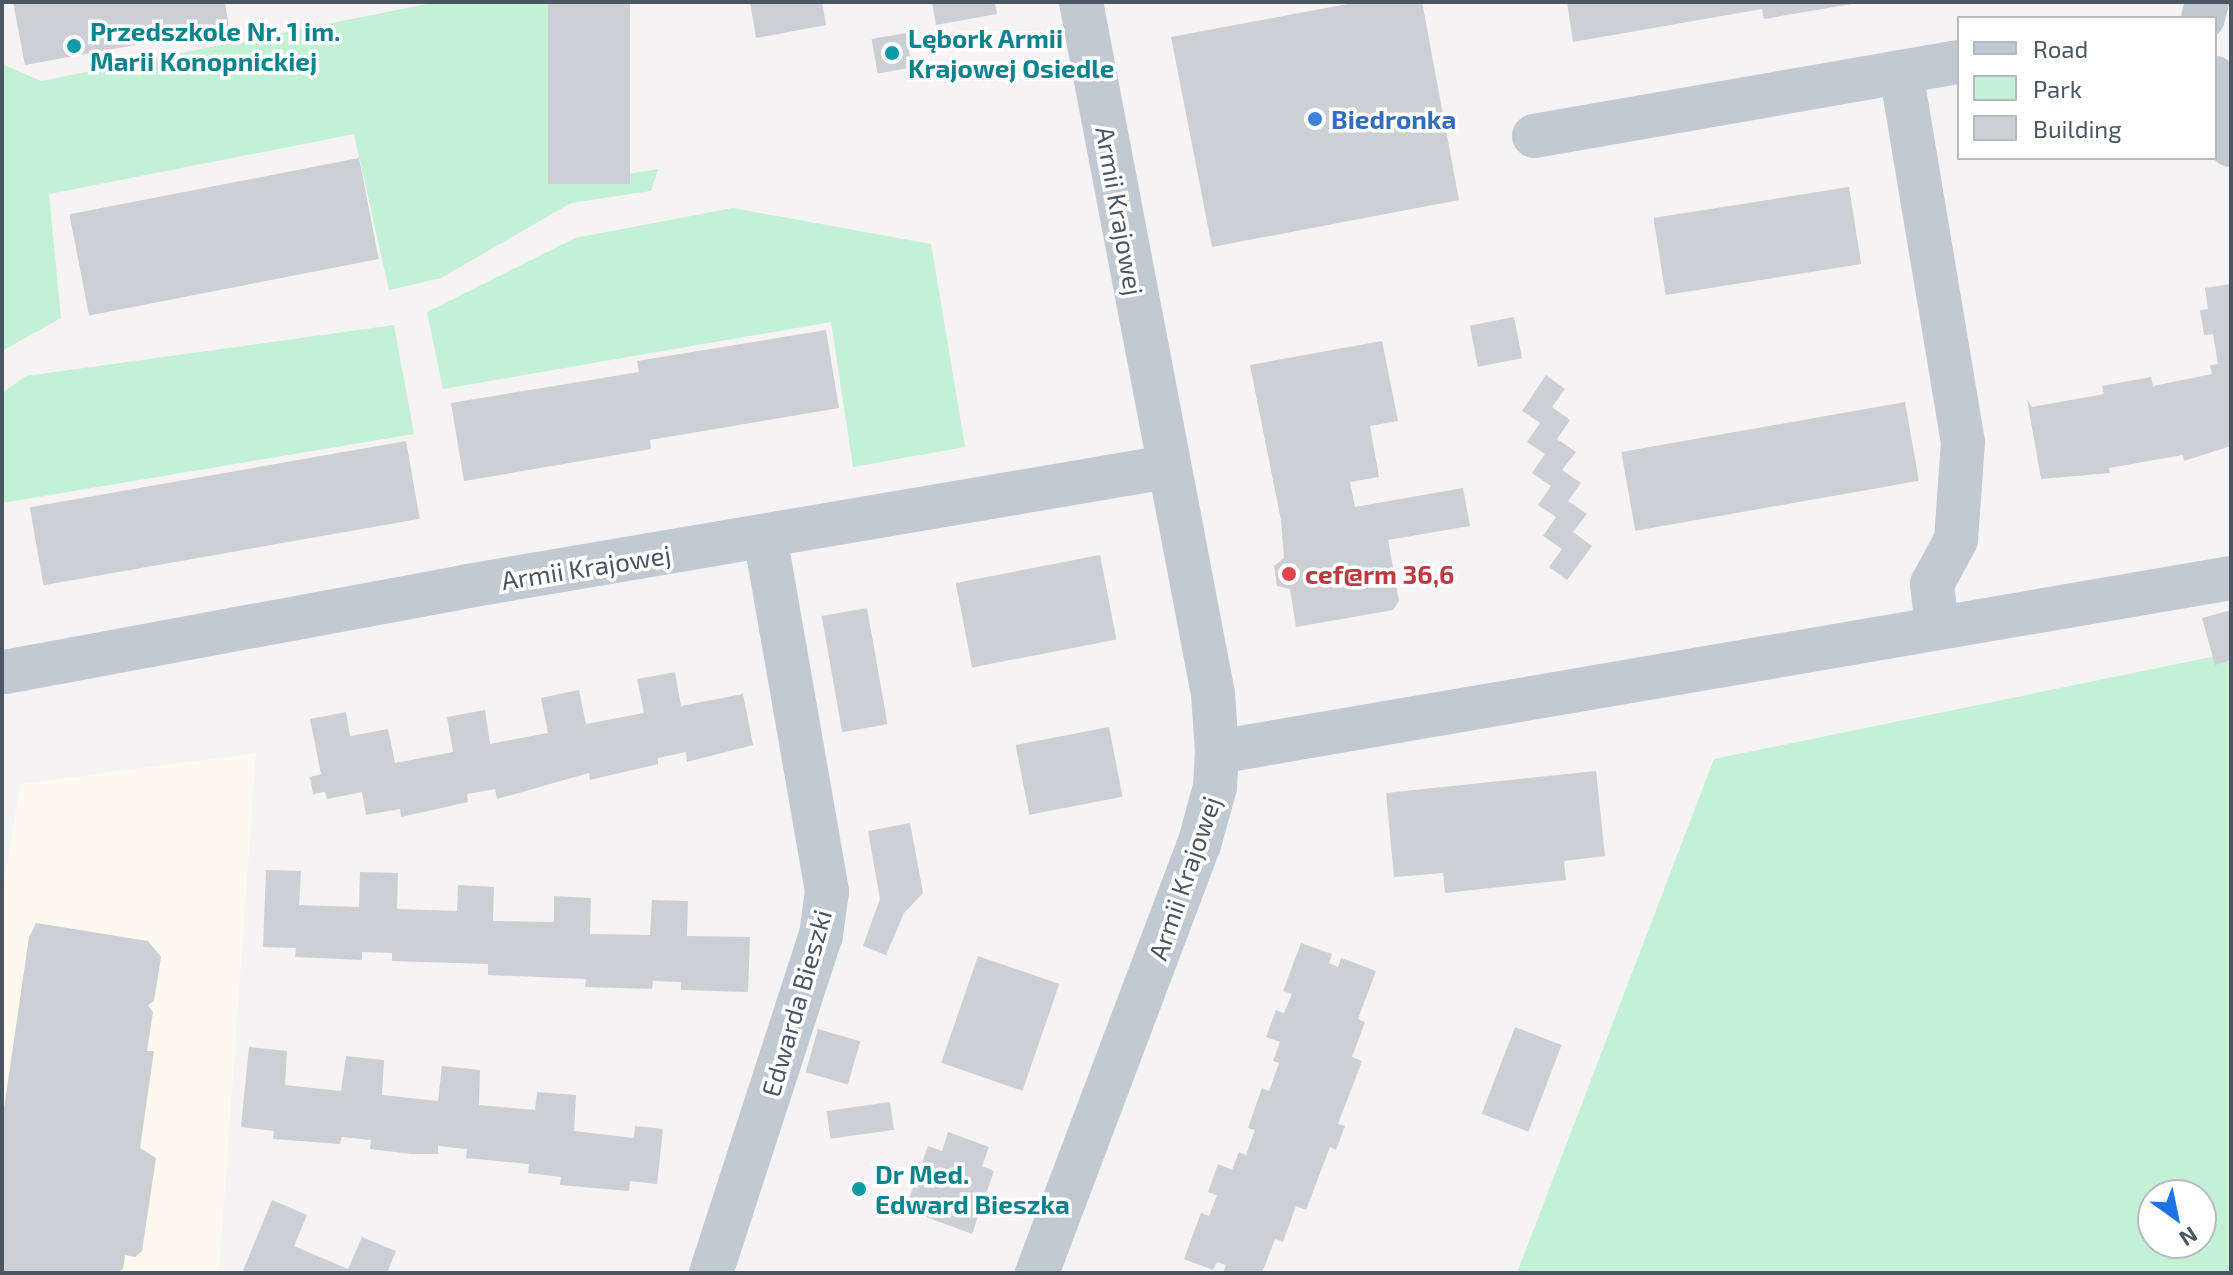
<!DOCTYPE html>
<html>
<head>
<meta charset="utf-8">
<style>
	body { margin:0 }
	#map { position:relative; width:2233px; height:1275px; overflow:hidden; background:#f5f3f3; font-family:"Exo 2",sans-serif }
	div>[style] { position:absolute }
	.commercial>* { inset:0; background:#fdf9ef }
	.green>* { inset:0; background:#c3f1d5 }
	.building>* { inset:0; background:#cdcfd5; transform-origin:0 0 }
	.minor>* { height:44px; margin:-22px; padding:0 22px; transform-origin:22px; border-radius:22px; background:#c1cad2 }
	.tertiary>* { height:44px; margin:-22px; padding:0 22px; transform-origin:22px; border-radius:22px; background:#c1cad2 }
	.dots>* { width:22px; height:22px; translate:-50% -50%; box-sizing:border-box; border:4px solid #fff; border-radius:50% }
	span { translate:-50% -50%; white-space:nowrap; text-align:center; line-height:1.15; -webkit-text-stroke:7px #fff; paint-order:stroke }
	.culture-label { font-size:26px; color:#0d838f; font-weight:700 }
	.left { translate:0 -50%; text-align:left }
	.shop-label { font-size:26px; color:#366cbe; font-weight:700 }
	.street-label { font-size:26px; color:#4a5661 }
	.health-label { font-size:26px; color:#be3a42; font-weight:700 }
	.frame { position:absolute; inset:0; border:4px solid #4a5661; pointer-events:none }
	.legend { position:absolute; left:1957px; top:16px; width:260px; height:144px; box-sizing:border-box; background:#fff; border:2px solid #b7bbc0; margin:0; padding:10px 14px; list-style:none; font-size:24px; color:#4a5661 }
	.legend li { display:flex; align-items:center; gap:16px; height:40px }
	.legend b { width:40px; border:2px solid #b7bbc0 }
	.north { position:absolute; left:2137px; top:1179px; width:80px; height:80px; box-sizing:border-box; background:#fff; border:2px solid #b7bbc0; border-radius:50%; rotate:147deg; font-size:22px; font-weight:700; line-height:32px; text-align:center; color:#4a5661 }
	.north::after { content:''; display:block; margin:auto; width:28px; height:36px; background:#1a73e8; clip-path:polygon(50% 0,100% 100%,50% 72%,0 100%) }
</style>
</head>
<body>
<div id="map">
	<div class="commercial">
		<i style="clip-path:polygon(256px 753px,219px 1273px,2px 1273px,2px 897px,20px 784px)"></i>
	</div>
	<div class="green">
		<i style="clip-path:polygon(437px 2px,548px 2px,578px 182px,658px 169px,651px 191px,571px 203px,441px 278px,389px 290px,354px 134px,49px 194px,61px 318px,2px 351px,2px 64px,41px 81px)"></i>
		<i style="clip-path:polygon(733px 208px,931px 244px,965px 447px,853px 467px,831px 322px,443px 389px,427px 312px,575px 238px)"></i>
		<i style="clip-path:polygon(394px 325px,414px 434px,2px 503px,2px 393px,26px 376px)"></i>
		<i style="clip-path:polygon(evenodd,2231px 653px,2231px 1273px,1517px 1273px,1714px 759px,2231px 653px,2153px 1195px,2201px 1195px,2201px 1243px,2153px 1243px,2153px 1195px)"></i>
	</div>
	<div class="building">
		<i style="clip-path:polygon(13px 2px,225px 2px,229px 28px,25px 65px)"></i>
		<i style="left:548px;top:2px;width:82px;height:182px"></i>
		<i style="clip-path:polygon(750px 2px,822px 2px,826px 25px,756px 38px)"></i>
		<i style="clip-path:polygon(932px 2px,995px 2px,997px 14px,936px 25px)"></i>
		<i style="clip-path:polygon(1358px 2px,1422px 2px,1459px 200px,1212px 247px,1171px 37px)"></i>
		<i style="clip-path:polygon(1567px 2px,1852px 2px,1852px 4px,1764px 19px,1762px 9px,1573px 42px)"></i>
		<i style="left:906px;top:33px;width:35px;height:35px;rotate:80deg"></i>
		<i style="left:359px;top:158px;width:103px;height:295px;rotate:79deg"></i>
		<i style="left:1849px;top:187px;width:78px;height:198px;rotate:81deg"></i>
		<i style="clip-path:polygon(2231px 284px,2231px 446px,2184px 461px,2183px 455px,2109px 468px,2110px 473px,2041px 479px,2027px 399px,2032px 407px,2104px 394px,2102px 386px,2151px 377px,2153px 386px,2212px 374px,2210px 365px,2218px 364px,2213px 334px,2204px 335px,2200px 310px,2208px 309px,2205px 288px)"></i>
		<i style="left:1514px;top:317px;width:42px;height:45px;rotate:79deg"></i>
		<i style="clip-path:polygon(826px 330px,839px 408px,650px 440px,651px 449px,464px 481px,451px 403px,639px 372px,637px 361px)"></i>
		<i style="clip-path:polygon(1382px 341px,1398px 421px,1370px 426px,1379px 477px,1350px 482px,1355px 507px,1463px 488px,1470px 526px,1388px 540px,1399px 601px,1393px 610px,1296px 627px,1290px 589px,1277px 586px,1274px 566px,1284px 558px,1281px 520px,1250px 365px)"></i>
		<i style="clip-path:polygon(1546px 375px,1565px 389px,1552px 407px,1570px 420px,1557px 439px,1576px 452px,1562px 470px,1581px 483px,1568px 501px,1587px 514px,1573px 532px,1592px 546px,1567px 580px,1549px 567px,1562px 549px,1543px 536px,1556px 517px,1538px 505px,1551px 486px,1532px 473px,1545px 454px,1527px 442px,1540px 423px,1522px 411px)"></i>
		<i style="left:1905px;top:402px;width:80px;height:288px;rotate:80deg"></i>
		<i style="left:406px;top:441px;width:79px;height:382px;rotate:80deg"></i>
		<i style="left:1100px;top:555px;width:86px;height:147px;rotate:79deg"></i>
		<i style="left:867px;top:608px;width:118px;height:46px;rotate:80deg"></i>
		<i style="clip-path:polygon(2231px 610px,2231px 660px,2215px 665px,2202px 618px)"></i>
		<i style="clip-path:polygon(675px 672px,681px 706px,743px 694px,753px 745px,687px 762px,686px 752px,658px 758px,658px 764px,590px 780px,589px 773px,497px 799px,495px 789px,467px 794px,468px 802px,401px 817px,400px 809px,366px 815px,362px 792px,327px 799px,325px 792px,313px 794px,310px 777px,321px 774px,310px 719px,346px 712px,350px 736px,388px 729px,395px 763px,453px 752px,447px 717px,485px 710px,490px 744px,548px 733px,541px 698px,579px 690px,586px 724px,644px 713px,637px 679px)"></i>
		<i style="left:1109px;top:727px;width:71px;height:95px;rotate:79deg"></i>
		<i style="clip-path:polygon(1596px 771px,1605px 856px,1564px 861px,1566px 880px,1445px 893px,1443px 873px,1394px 877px,1386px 793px)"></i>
		<i style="clip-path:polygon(910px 823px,923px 893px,904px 913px,886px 955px,863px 946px,880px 899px,868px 831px)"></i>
		<i style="clip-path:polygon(266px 870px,301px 871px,299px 905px,359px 907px,360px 872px,398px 873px,397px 909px,457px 911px,458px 885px,494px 887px,493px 921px,554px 922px,554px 896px,591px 898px,590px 934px,650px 935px,652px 900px,688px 901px,687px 936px,750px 937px,748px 992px,681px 990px,681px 982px,653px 981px,652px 989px,585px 987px,586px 979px,488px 975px,488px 964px,392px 961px,392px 953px,362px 952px,362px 960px,295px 957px,296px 948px,263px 947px)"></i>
		<i style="clip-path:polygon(36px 923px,148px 941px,161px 957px,154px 1001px,148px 1005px,153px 1012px,147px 1051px,154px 1051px,140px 1148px,156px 1158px,142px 1251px,135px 1257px,125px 1255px,123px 1269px,117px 1272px,2px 1273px,2px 1122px,29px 937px)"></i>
		<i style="clip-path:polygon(1301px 943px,1332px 954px,1329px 963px,1338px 967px,1341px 958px,1376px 971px,1358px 1019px,1365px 1022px,1352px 1057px,1362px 1061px,1338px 1124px,1345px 1126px,1336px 1150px,1330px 1147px,1306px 1210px,1296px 1206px,1283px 1242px,1275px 1239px,1262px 1273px,1223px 1273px,1226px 1265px,1217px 1262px,1213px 1270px,1184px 1259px,1201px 1213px,1209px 1216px,1217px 1195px,1208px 1192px,1218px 1164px,1232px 1170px,1239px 1152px,1246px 1155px,1255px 1130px,1248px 1128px,1262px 1088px,1269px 1091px,1279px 1063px,1273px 1061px,1280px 1042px,1266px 1037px,1276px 1010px,1284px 1013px,1292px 994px,1283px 991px)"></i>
		<i style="left:978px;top:956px;width:86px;height:113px;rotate:19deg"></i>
		<i style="left:1515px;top:1027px;width:50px;height:93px;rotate:21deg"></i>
		<i style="left:818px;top:1029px;width:44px;height:45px;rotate:16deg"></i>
		<i style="clip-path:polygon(249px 1047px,287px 1051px,285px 1085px,341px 1091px,346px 1056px,384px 1060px,382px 1095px,438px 1101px,442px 1066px,480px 1070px,479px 1105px,535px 1110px,537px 1092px,576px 1095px,574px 1131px,634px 1138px,635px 1126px,663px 1129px,657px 1184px,630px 1181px,629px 1191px,560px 1185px,561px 1177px,528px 1173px,529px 1164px,466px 1158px,467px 1149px,438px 1146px,438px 1154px,412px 1154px,370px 1149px,371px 1140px,342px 1137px,340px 1144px,273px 1139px,274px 1131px,241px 1127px)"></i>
		<i style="left:890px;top:1102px;width:28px;height:64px;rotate:82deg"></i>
		<i style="clip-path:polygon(948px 1132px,989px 1147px,982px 1166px,994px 1171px,972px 1234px,905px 1209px,928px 1146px,942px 1151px)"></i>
		<i style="clip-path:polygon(272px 1200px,307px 1215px,294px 1246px,348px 1269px,362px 1237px,396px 1251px,387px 1273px,242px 1273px)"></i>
	</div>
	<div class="minor">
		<i style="left:2203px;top:18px;width:16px;rotate:-76deg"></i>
		<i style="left:1901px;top:72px;width:375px;rotate:80.5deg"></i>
		<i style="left:1963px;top:442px;width:98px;rotate:94.1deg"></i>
		<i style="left:1956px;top:540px;width:50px;rotate:118.6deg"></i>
		<i style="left:1932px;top:584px;width:43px;rotate:83.4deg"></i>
		<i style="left:2215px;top:78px;width:69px;rotate:76.6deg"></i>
		<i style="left:1534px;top:136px;width:431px;rotate:-9.9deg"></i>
		<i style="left:5px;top:672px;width:465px;rotate:-10.5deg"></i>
		<i style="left:462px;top:587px;width:715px;rotate:-9.66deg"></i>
		<i style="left:1217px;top:752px;width:1029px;rotate:-9.74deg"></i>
		<i style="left:711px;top:1273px;width:355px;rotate:-72deg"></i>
		<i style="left:821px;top:935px;width:44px;rotate:-82.2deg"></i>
		<i style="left:827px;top:891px;width:359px;rotate:-99.9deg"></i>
	</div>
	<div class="tertiary">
		<i style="left:1037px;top:1273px;width:458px;rotate:-69.3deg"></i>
		<i style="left:1199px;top:845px;width:60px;rotate:-74.6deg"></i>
		<i style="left:1215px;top:787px;width:35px;rotate:-87deg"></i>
		<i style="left:1217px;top:752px;width:58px;rotate:-93.9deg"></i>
		<i style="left:1213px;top:694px;width:704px;rotate:-100.8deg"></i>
	</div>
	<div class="dots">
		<i style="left:74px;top:46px;background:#0f9aa8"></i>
		<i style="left:892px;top:53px;background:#0f9aa8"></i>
		<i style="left:1315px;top:119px;background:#3f7fe0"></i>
		<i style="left:1289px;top:574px;background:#e0444e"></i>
		<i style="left:859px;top:1189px;background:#0f9aa8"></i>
	</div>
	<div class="culture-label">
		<span class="left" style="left:90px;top:46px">Przedszkole Nr. 1 im.<br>Marii Konopnickiej</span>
		<span class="left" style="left:908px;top:53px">Lębork Armii<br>Krajowej Osiedle</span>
		<span class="left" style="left:875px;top:1189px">Dr Med.<br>Edward Bieszka</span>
	</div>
	<div class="shop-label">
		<span class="left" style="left:1331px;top:119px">Biedronka</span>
	</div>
	<div class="street-label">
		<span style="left:1120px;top:211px;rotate:80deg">Armii Krajowej</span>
		<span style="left:586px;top:567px;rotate:-9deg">Armii Krajowej</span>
		<span style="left:1184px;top:878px;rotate:-71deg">Armii Krajowej</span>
		<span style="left:796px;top:1003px;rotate:-74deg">Edwarda Bieszki</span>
	</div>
	<div class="health-label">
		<span class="left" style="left:1305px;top:574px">cef@rm 36,6</span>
	</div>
	<div class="frame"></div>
	<ul class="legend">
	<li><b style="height:10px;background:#c1cad2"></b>Road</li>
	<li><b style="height:22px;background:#c3f1d5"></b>Park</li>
	<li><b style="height:22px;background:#cdcfd5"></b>Building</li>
	</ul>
	<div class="north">N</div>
</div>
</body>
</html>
